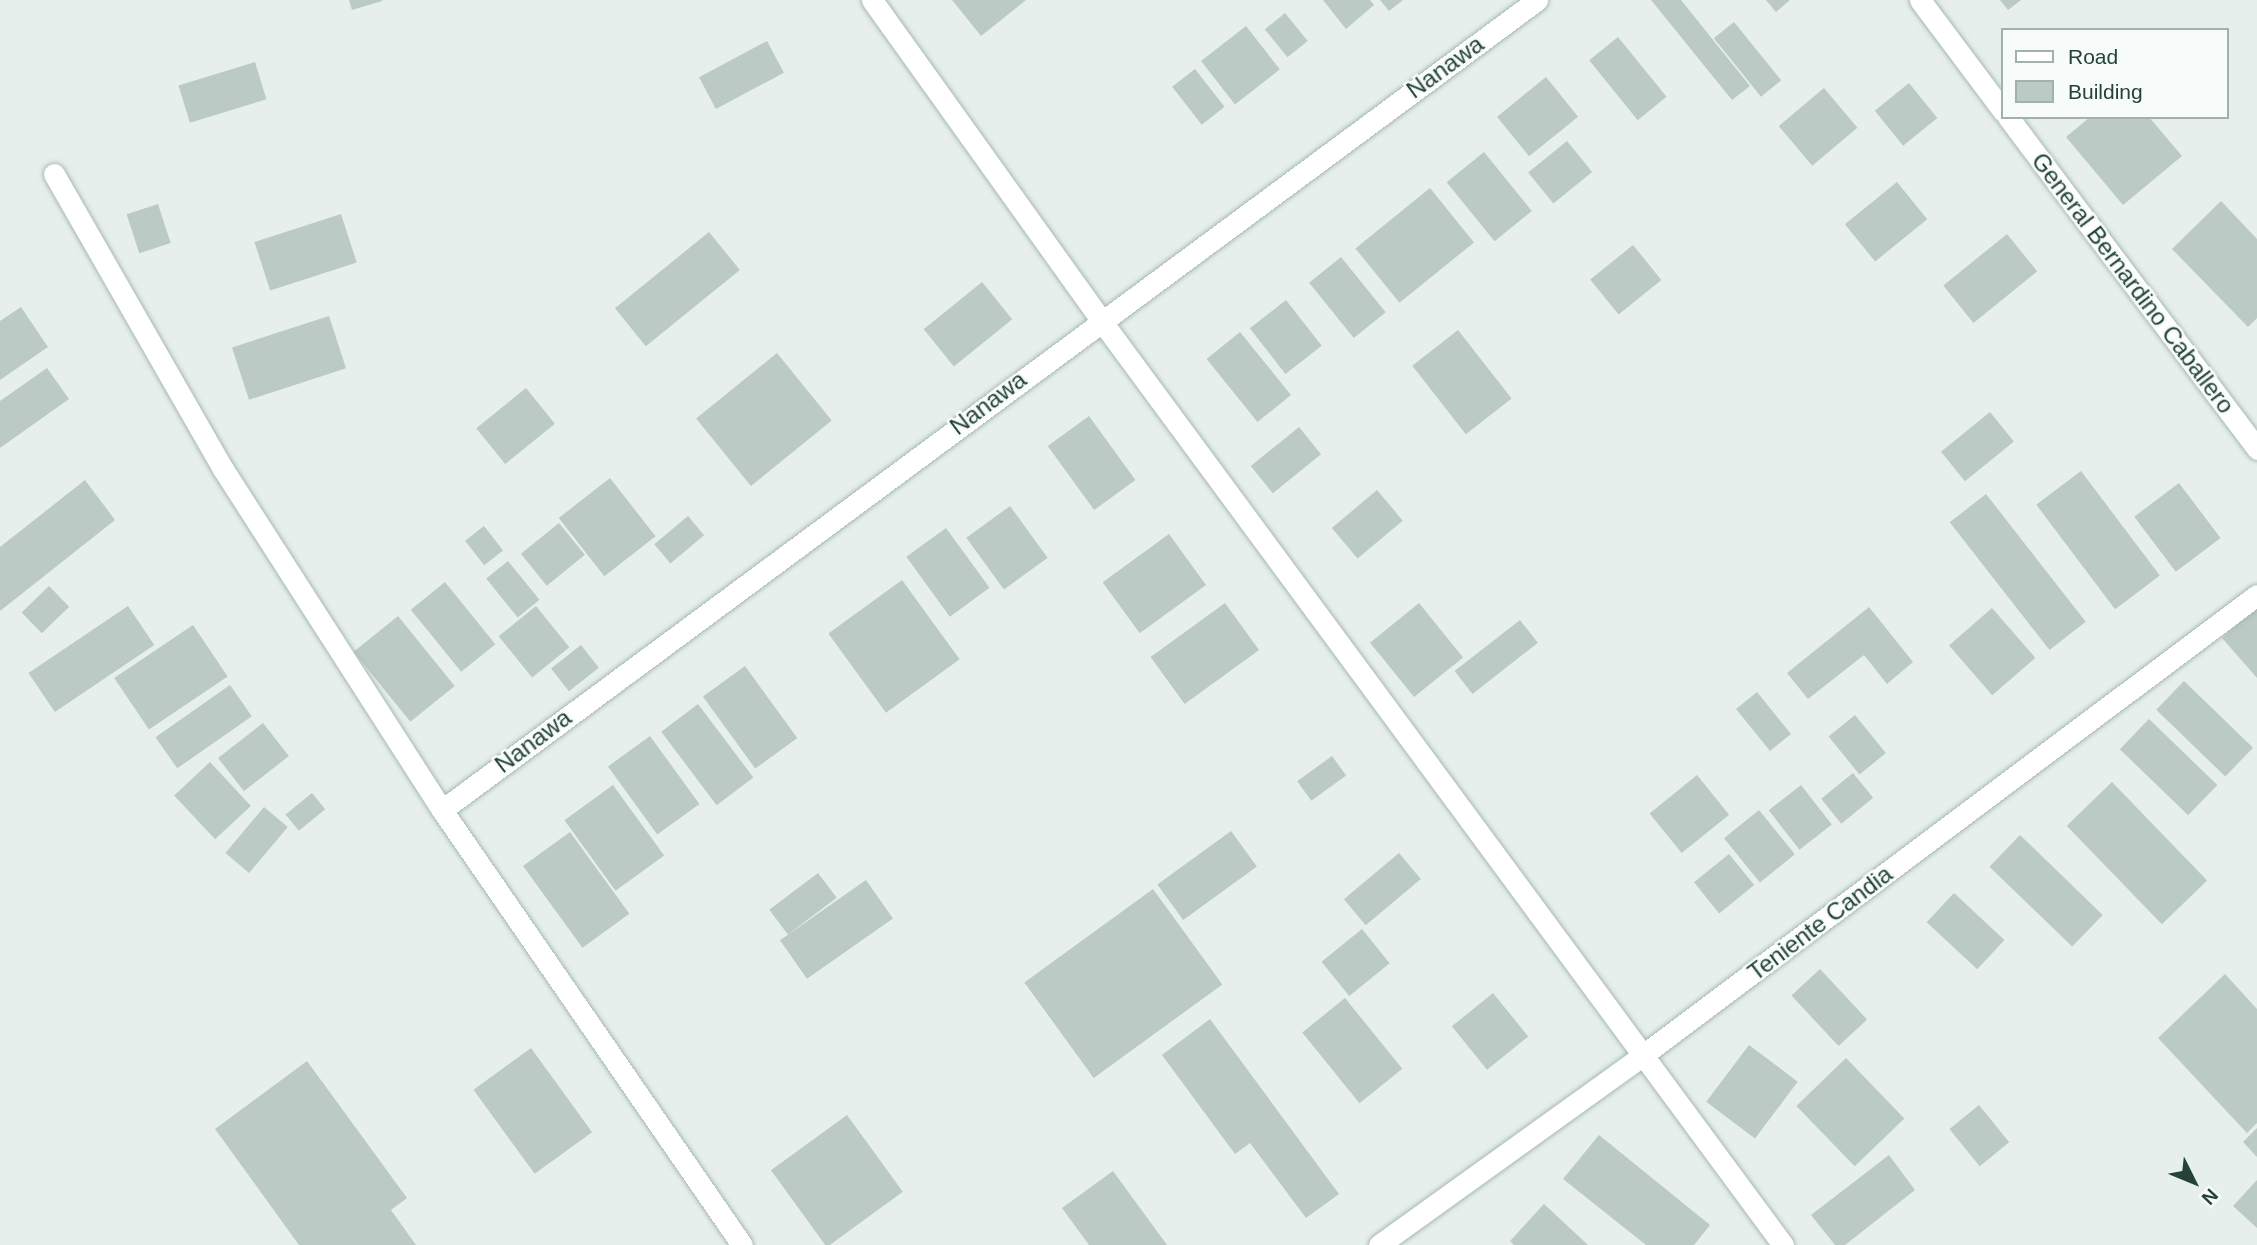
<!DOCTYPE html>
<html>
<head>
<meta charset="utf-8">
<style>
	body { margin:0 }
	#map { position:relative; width:2257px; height:1245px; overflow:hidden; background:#e6efeb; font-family:Helvetica,sans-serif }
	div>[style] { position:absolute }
	.building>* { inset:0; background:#bbcac4; transform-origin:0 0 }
	.roads { filter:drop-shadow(0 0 2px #a8b8b2) drop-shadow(0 0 2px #a8b8b2) }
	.street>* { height:21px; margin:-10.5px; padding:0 10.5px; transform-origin:10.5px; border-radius:10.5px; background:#fff }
	.secondary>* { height:21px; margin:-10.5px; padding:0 10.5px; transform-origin:10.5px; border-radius:10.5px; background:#fff }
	span { translate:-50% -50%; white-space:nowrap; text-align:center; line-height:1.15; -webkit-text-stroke:5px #f7fbf9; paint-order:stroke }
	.street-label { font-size:24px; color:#24423a }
	.legend { position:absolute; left:2001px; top:28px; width:228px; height:91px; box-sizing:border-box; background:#f7fbf9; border:2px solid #a3b1ad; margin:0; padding:9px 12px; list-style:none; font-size:21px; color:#24423a }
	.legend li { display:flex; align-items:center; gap:14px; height:35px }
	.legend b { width:35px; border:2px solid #a3b1ad }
	.north { position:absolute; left:2159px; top:1147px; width:70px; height:70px; -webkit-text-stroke:5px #f7fbf9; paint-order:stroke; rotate:133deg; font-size:19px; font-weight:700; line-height:28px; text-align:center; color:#24423a }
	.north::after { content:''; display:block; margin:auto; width:24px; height:32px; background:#24423a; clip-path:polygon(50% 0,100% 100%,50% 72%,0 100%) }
</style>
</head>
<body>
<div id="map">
	<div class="building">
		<i style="clip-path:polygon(349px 0,382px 0,382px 1px,352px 10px)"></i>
		<i style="clip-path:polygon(952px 0,1026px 0,981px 36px)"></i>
		<i style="clip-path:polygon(1323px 0,1370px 0,1374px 5px,1346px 29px)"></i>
		<i style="clip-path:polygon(1380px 0,1403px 0,1389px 11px)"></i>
		<i style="clip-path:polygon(1651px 0,1681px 0,1750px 86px,1732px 100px)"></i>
		<i style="clip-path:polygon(1766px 0,1790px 0,1776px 12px)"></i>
		<i style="clip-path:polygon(2000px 0,2021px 0,2008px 10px)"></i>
		<i style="left:1285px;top:13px;width:36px;height:26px;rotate:51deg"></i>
		<i style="left:1734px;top:22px;width:75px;height:26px;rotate:51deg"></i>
		<i style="left:1246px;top:26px;width:55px;height:57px;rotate:52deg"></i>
		<i style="left:1618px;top:37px;width:77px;height:37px;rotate:51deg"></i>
		<i style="left:767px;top:41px;width:36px;height:77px;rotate:62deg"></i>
		<i style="left:255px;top:62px;width:39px;height:80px;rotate:73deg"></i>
		<i style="left:1195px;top:69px;width:48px;height:29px;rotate:52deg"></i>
		<i style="left:1546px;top:77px;width:51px;height:63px;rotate:51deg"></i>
		<i style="left:1909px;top:83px;width:45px;height:44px;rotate:51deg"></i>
		<i style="left:1824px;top:88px;width:52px;height:59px;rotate:50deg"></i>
		<i style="clip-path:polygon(2090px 117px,2149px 117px,2182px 156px,2123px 205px,2066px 137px)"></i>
		<i style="left:1567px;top:141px;width:40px;height:50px;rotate:51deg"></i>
		<i style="left:1484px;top:152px;width:76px;height:48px;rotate:51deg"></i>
		<i style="left:1897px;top:182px;width:48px;height:67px;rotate:51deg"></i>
		<i style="left:1430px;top:188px;width:70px;height:96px;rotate:51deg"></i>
		<i style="clip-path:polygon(2221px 201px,2257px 239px,2257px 318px,2248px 327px,2172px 249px)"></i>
		<i style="left:158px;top:204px;width:41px;height:33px;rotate:72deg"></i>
		<i style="left:341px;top:214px;width:51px;height:91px;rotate:72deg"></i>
		<i style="left:709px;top:232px;width:49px;height:121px;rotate:51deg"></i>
		<i style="left:2007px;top:234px;width:48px;height:82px;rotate:51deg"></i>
		<i style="left:1633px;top:245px;width:45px;height:55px;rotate:51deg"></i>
		<i style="left:1341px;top:257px;width:71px;height:41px;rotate:51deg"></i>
		<i style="left:982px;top:282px;width:48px;height:75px;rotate:51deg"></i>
		<i style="left:1286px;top:300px;width:58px;height:46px;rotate:52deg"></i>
		<i style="clip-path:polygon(21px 307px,48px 347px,0 380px,0 321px)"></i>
		<i style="left:329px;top:316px;width:55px;height:102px;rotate:72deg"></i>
		<i style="left:1458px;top:330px;width:87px;height:58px;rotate:52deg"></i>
		<i style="left:1240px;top:332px;width:81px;height:43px;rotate:51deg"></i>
		<i style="left:777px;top:353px;width:87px;height:104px;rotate:51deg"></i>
		<i style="clip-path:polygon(47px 368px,69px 399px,0 448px,0 401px)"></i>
		<i style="left:526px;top:388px;width:46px;height:64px;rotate:51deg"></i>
		<i style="left:1990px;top:412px;width:38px;height:63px;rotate:51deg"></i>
		<i style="left:1089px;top:416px;width:79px;height:51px;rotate:54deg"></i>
		<i style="left:1299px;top:427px;width:35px;height:62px;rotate:51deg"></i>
		<i style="left:2081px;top:471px;width:131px;height:56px;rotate:53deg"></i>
		<i style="left:610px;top:478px;width:74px;height:65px;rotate:52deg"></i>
		<i style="clip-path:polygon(85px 480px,115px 520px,0 611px,0 547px)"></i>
		<i style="left:2179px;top:483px;width:69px;height:56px;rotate:53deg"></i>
		<i style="left:1377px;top:490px;width:40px;height:59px;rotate:50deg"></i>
		<i style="left:1986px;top:494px;width:162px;height:46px;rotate:52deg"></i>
		<i style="left:1010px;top:506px;width:64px;height:54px;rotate:54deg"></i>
		<i style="left:688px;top:516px;width:25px;height:44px;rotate:50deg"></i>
		<i style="left:559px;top:523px;width:41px;height:49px;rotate:51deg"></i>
		<i style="left:484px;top:526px;width:31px;height:24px;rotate:52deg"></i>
		<i style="left:946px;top:528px;width:74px;height:49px;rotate:54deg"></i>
		<i style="left:1169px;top:534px;width:63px;height:82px;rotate:54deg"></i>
		<i style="left:508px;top:561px;width:50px;height:28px;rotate:51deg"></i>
		<i style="left:902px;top:580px;width:98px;height:91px;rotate:54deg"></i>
		<i style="left:445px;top:582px;width:80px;height:44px;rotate:51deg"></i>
		<i style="left:49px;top:586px;width:29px;height:38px;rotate:46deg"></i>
		<i style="left:1225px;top:603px;width:58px;height:92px;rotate:54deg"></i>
		<i style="left:1419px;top:603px;width:70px;height:63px;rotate:51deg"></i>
		<i style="left:128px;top:606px;width:47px;height:120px;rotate:56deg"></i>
		<i style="left:536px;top:606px;width:53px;height:48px;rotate:51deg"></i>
		<i style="clip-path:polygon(1869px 607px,1913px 662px,1887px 684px,1864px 655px,1808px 699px,1787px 673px)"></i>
		<i style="clip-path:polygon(2257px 607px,2257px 678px,2222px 638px)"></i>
		<i style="left:1992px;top:608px;width:66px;height:57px;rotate:49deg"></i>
		<i style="left:398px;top:616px;width:90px;height:57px;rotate:51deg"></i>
		<i style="left:1520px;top:620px;width:29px;height:83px;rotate:52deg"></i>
		<i style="left:193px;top:625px;width:62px;height:95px;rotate:56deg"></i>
		<i style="left:581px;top:645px;width:29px;height:38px;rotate:52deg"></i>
		<i style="left:745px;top:666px;width:89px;height:52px;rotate:54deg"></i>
		<i style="left:2184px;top:681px;width:96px;height:40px;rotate:44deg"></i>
		<i style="left:230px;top:685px;width:38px;height:91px;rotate:55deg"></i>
		<i style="left:1757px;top:692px;width:54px;height:27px;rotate:51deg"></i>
		<i style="left:698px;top:704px;width:92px;height:46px;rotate:53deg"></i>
		<i style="left:1855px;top:715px;width:49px;height:34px;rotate:51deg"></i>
		<i style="left:2149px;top:719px;width:95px;height:42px;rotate:44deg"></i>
		<i style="left:263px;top:723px;width:42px;height:57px;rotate:52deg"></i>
		<i style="left:650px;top:736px;width:84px;height:52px;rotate:54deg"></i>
		<i style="left:1332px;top:756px;width:24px;height:43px;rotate:54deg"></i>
		<i style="left:210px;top:762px;width:60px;height:49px;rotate:47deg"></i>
		<i style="left:1853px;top:773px;width:32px;height:41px;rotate:51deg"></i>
		<i style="left:1697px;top:775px;width:51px;height:61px;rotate:51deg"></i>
		<i style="left:2112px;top:782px;width:137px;height:63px;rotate:46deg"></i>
		<i style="left:613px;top:785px;width:87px;height:60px;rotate:54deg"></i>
		<i style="left:1801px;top:785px;width:50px;height:41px;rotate:52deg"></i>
		<i style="left:312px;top:793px;width:21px;height:34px;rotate:51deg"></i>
		<i style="left:264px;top:807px;width:31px;height:60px;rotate:40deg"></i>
		<i style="left:1759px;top:810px;width:57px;height:45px;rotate:51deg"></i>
		<i style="left:1231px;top:831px;width:44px;height:91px;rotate:54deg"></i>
		<i style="left:570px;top:832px;width:101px;height:58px;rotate:54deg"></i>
		<i style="left:2020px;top:835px;width:115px;height:44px;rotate:44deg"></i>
		<i style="left:1399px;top:853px;width:34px;height:72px;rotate:50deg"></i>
		<i style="left:1729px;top:854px;width:40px;height:45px;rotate:51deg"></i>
		<i style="left:818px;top:873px;width:31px;height:61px;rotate:53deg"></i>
		<i style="left:866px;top:880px;width:47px;height:105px;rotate:55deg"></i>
		<i style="left:1153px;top:889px;width:118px;height:159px;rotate:54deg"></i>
		<i style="left:1954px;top:893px;width:69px;height:40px;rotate:43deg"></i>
		<i style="left:1362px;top:929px;width:44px;height:52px;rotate:51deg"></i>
		<i style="left:1820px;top:969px;width:69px;height:39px;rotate:47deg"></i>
		<i style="clip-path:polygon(2225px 974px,2257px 1009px,2257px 1123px,2247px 1133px,2158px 1038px)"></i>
		<i style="left:1493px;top:993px;width:56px;height:53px;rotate:51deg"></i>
		<i style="left:1345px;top:998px;width:91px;height:55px;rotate:51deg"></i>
		<i style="clip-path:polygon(1210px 1019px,1339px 1194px,1306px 1218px,1250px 1143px,1235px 1154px,1162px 1055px)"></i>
		<i style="left:1749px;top:1045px;width:61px;height:71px;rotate:37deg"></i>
		<i style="left:531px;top:1048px;width:104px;height:71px;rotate:54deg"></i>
		<i style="left:1846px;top:1058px;width:84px;height:69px;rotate:46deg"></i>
		<i style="clip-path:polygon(307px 1061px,407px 1198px,391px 1210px,416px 1245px,299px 1245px,215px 1129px)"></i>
		<i style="left:1979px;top:1105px;width:48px;height:38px;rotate:51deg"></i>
		<i style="left:847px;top:1115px;width:95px;height:94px;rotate:54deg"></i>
		<i style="clip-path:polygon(2257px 1128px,2257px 1157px,2243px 1142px)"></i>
		<i style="clip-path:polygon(1599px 1135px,1710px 1225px,1694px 1245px,1646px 1245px,1563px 1179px)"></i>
		<i style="clip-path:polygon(1889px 1155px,1915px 1190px,1845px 1245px,1835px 1245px,1811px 1215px)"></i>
		<i style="clip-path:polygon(1113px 1171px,1167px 1245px,1089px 1245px,1062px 1208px)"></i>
		<i style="clip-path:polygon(2257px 1180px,2257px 1228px,2233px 1206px)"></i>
		<i style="clip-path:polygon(1544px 1204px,1588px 1245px,1514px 1245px,1510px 1241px)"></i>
	</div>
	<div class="roads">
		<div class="street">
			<i style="left:872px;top:0;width:392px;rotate:54.4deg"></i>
			<i style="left:1100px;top:319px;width:1151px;rotate:53.59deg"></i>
			<i style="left:54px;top:174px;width:340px;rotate:60.2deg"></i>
			<i style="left:223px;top:469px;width:405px;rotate:57.3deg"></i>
			<i style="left:442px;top:810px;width:528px;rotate:55.41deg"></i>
			<i style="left:442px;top:810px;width:1362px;rotate:-36.49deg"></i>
			<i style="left:1379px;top:1245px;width:325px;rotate:-35.7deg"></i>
			<i style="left:1643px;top:1055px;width:767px;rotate:-36.84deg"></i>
		</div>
		<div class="secondary">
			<i style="left:1920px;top:0;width:139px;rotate:53.2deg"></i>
			<i style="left:2008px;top:117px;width:415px;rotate:53.1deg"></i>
		</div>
	</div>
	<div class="street-label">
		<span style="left:1445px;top:67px;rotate:-36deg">Nanawa</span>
		<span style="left:2133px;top:283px;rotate:53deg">General Bernardino Caballero</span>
		<span style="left:988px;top:403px;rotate:-37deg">Nanawa</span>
		<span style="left:533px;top:741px;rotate:-37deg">Nanawa</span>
		<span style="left:1820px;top:923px;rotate:-37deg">Teniente Candia</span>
	</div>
	<ul class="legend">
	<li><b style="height:9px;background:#fff"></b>Road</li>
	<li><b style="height:19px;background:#bbcac4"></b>Building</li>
	</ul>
	<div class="north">N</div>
</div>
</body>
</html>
